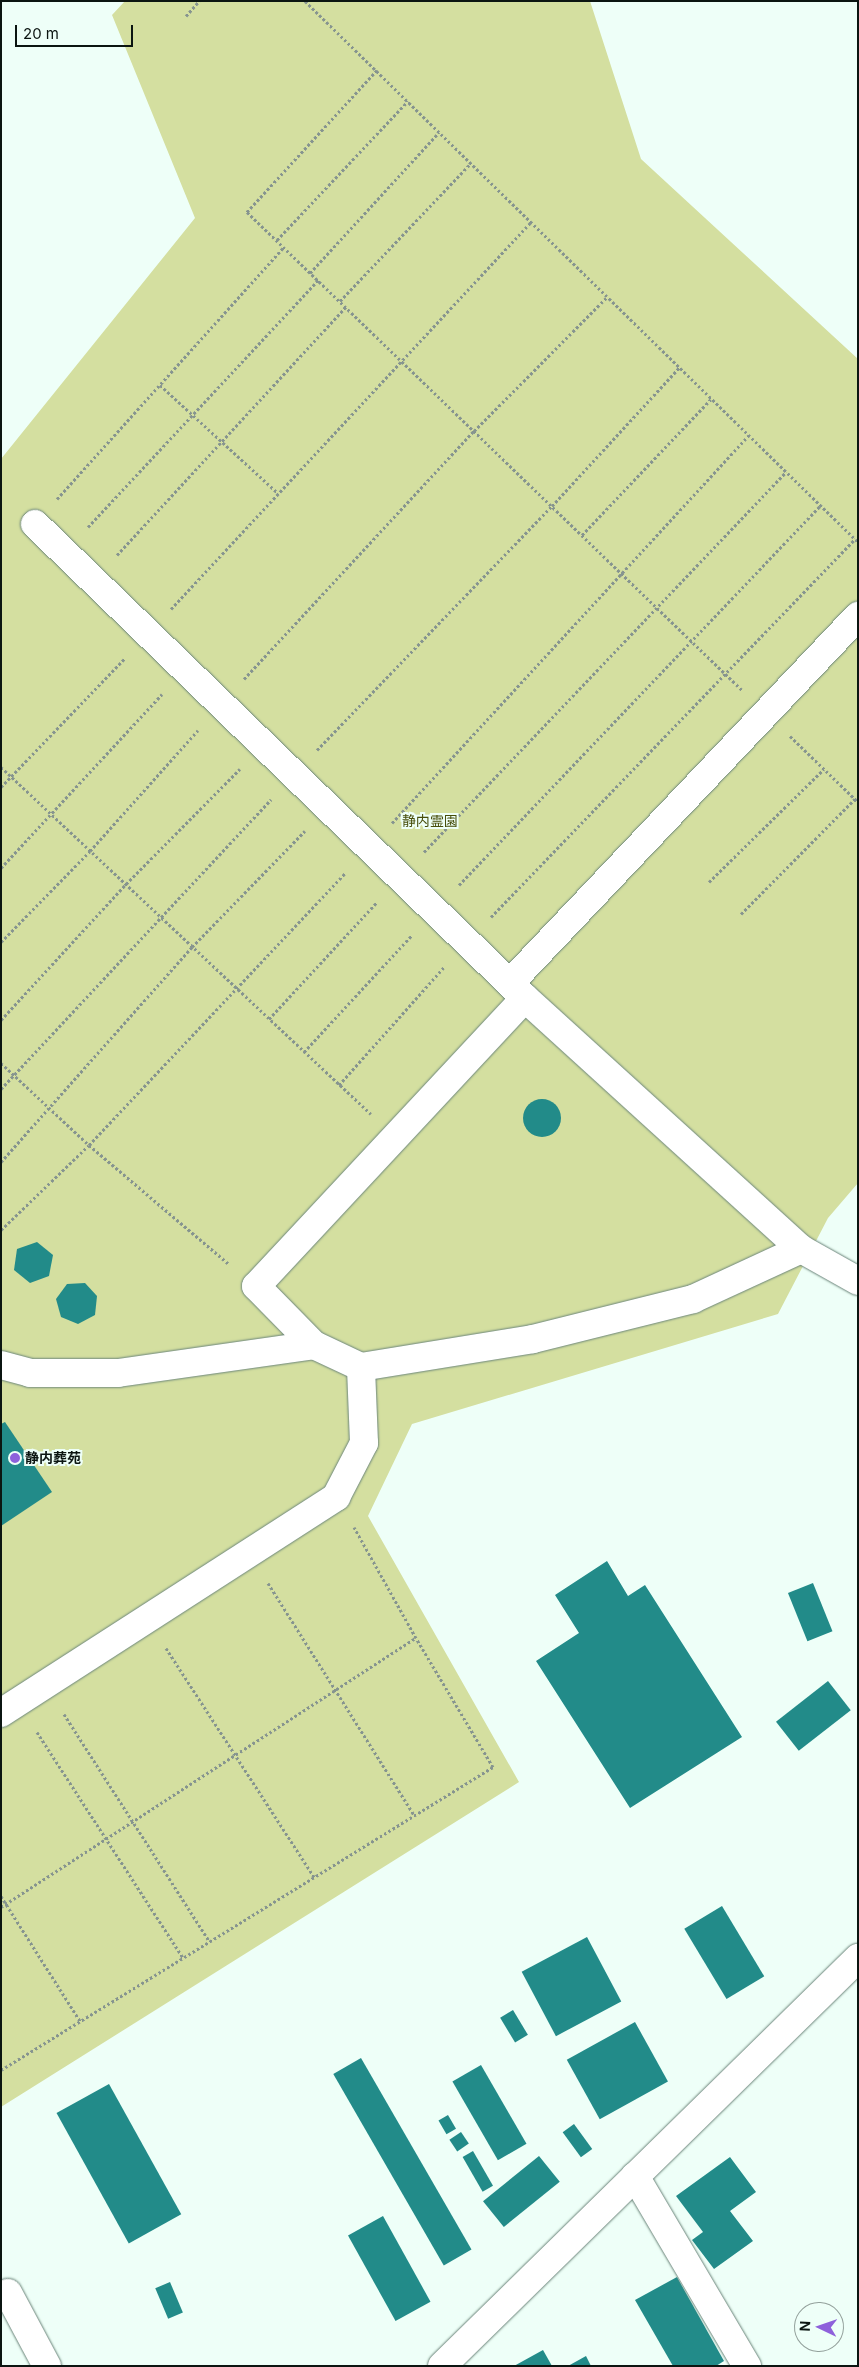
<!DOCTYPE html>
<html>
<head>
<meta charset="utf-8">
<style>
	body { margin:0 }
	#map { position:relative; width:859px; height:2367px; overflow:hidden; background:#eefff8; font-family:Inter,"Noto Sans JP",sans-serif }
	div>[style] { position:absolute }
	.green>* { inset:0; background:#d4dfa0 }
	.building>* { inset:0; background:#228b89; transform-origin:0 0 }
	.round { border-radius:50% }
	.path>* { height:3px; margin-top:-1.5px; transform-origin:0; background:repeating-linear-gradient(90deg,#86948f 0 2.5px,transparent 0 5px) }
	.roads { filter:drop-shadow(0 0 1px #6b857a) drop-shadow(0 0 1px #6b857a) }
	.minor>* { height:28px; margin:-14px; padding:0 14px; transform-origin:14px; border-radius:14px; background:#fff }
	.dots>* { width:14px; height:14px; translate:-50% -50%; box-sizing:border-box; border:2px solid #eefff8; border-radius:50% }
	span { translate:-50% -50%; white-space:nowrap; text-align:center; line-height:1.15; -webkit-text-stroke:4px #eefff8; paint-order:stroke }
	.park-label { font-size:14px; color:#464d0a }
	.poi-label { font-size:14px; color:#0b1511; font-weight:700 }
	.left { translate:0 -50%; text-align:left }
	.frame { position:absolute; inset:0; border:2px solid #0b1511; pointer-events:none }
	.north { position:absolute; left:794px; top:2302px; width:50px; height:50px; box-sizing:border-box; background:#eefff8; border:1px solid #93a19c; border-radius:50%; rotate:273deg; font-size:14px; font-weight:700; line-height:20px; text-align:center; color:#0b1511 }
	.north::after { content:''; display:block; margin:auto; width:18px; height:22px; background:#8e61db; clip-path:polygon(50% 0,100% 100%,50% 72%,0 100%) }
	.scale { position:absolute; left:15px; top:25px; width:118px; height:22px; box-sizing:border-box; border:2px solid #0b1511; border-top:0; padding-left:6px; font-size:15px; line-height:18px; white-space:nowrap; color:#0b1511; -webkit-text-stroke:4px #eefff8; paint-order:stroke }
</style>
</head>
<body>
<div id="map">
	<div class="green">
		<i style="clip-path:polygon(125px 1px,590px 1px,641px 159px,858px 359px,858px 1183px,828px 1218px,778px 1314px,412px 1424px,368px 1516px,519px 1782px,1px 2107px,1px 459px,195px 218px,112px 15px)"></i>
	</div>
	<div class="building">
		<i class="round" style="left:523px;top:1099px;width:38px;height:38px"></i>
		<i style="clip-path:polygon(37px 1242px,53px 1255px,49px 1276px,30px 1283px,14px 1270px,17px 1249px)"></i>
		<i style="clip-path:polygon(85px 1283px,97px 1296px,95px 1315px,78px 1324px,61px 1317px,56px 1299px,67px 1284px)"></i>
		<i style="clip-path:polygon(5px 1422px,52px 1492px,1px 1526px,1px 1424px)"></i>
		<i style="clip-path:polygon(607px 1561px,628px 1596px,645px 1585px,742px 1737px,630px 1808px,536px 1661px,579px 1633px,555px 1595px)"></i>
		<i style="left:813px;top:1583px;width:52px;height:27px;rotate:68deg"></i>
		<i style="left:828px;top:1681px;width:37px;height:66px;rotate:52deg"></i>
		<i style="left:722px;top:1906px;width:82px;height:44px;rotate:59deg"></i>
		<i style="left:587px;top:1937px;width:73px;height:74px;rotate:62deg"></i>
		<i style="left:513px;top:2010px;width:29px;height:15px;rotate:59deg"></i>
		<i style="left:635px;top:2022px;width:68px;height:78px;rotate:61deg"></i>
		<i style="left:361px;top:2058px;width:221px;height:32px;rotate:60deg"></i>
		<i style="left:481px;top:2065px;width:91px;height:33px;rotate:60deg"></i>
		<i style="left:109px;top:2084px;width:149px;height:60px;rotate:61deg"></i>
		<i style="left:448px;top:2115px;width:16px;height:11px;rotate:60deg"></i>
		<i style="left:574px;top:2124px;width:31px;height:14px;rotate:54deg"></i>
		<i style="left:461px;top:2132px;width:14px;height:14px;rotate:56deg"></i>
		<i style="left:473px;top:2151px;width:40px;height:12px;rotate:60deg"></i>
		<i style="left:539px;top:2156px;width:33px;height:72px;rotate:51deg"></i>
		<i style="clip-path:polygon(730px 2157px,756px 2192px,730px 2211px,753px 2241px,714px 2269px,692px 2240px,703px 2232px,676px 2196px)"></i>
		<i style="left:383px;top:2216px;width:98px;height:40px;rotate:61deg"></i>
		<i style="clip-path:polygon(677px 2277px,724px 2361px,716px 2366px,673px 2366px,635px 2300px)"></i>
		<i style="left:170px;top:2282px;width:33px;height:16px;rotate:67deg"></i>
		<i style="clip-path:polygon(543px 2350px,552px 2366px,514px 2366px)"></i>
		<i style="clip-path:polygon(586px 2356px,591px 2366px,568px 2366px)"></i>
	</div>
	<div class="path">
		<i style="left:305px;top:1px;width:774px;rotate:44.37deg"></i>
		<i style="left:186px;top:16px;width:20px;rotate:-49deg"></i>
		<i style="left:377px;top:70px;width:193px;rotate:132.5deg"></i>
		<i style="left:247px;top:212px;width:688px;rotate:44deg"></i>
		<i style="left:277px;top:240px;width:191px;rotate:-46.7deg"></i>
		<i style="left:310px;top:273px;width:191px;rotate:-47.5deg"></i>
		<i style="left:340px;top:301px;width:190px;rotate:-46.5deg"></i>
		<i style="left:160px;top:385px;width:160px;rotate:42.5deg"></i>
		<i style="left:57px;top:499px;width:339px;rotate:-48deg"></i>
		<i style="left:88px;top:527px;width:338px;rotate:-47deg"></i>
		<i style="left:582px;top:535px;width:187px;rotate:-46.5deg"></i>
		<i style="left:117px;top:555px;width:338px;rotate:-47.3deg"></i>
		<i style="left:171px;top:609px;width:529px;rotate:-47.07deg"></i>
		<i style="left:244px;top:679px;width:338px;rotate:-47.2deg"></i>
		<i style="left:474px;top:431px;width:189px;rotate:-45.2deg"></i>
		<i style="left:790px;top:736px;width:95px;rotate:44.1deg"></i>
		<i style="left:317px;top:750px;width:339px;rotate:-46.1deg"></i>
		<i style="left:552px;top:506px;width:189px;rotate:-47.4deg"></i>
		<i style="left:1px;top:767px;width:507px;rotate:43.16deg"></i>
		<i style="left:1px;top:787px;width:179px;rotate:-46.1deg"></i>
		<i style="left:392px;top:823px;width:527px;rotate:-47.38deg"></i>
		<i style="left:424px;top:852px;width:525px;rotate:-46.39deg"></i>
		<i style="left:1px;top:868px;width:237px;rotate:-47.2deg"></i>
		<i style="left:709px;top:882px;width:161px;rotate:-44.5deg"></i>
		<i style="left:459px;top:885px;width:525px;rotate:-46.39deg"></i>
		<i style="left:741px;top:914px;width:162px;rotate:-45.3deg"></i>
		<i style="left:491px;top:917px;width:525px;rotate:-46.08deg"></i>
		<i style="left:1px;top:942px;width:127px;rotate:-45.6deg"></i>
		<i style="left:90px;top:851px;width:162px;rotate:-48.2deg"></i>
		<i style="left:269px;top:1019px;width:159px;rotate:-47.3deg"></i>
		<i style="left:1px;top:1020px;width:185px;rotate:-47.4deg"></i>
		<i style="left:126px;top:884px;width:162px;rotate:-45.3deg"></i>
		<i style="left:304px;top:1052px;width:159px;rotate:-47.3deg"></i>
		<i style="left:1px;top:1063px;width:120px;rotate:43deg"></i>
		<i style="left:89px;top:1145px;width:184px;rotate:40.4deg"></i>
		<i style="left:339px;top:1085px;width:158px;rotate:-48.3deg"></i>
		<i style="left:1px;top:1089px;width:396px;rotate:-47deg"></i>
		<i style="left:1px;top:1162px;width:288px;rotate:-48.4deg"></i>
		<i style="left:192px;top:947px;width:162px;rotate:-45.8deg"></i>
		<i style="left:1px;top:1230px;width:122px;rotate:-44deg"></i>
		<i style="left:89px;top:1145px;width:374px;rotate:-46.7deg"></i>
		<i style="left:268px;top:1583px;width:274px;rotate:57.8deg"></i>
		<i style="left:166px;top:1648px;width:273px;rotate:57.1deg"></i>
		<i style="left:64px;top:1714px;width:269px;rotate:57.4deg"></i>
		<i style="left:37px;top:1732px;width:269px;rotate:57.1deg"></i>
		<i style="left:1px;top:1896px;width:148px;rotate:57.7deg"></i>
		<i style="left:1px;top:1907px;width:495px;rotate:-33deg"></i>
		<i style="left:416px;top:1638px;width:127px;rotate:-119.2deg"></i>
		<i style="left:1px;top:2070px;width:578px;rotate:-31.63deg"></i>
		<i style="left:493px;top:1767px;width:150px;rotate:-120.8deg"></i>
	</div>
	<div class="roads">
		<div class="minor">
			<i style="left:35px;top:524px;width:682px;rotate:44.05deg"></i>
			<i style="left:525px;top:998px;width:373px;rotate:42.3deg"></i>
			<i style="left:801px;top:1249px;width:65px;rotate:29.3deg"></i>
			<i style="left:510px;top:983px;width:506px;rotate:-46.52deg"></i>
			<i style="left:525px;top:998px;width:394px;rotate:133deg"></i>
			<i style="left:256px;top:1286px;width:83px;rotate:45.5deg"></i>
			<i style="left:314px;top:1345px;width:52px;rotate:25.1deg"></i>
			<i style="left:361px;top:1367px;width:174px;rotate:-9.2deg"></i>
			<i style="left:533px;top:1339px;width:165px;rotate:-14deg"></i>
			<i style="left:693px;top:1299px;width:119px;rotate:-24.8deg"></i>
			<i style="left:1px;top:1365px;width:30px;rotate:15deg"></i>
			<i style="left:30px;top:1373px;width:88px"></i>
			<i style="left:118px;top:1373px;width:198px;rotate:-8.1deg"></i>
			<i style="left:1px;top:1713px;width:399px;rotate:-32.8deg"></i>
			<i style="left:336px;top:1497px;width:61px;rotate:-62.6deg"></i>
			<i style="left:364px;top:1443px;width:76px;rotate:-92.3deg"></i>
			<i style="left:635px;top:2176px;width:221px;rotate:59.5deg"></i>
			<i style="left:8px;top:2293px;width:83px;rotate:61.9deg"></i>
			<i style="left:442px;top:2366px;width:583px;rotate:-44.44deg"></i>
		</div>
	</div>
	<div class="dots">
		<i style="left:15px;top:1458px;background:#8e61db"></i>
	</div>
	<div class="park-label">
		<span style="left:430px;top:821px">静内霊園</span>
	</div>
	<div class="poi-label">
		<span class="left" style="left:25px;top:1458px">静内葬苑</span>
	</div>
	<div class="frame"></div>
	<div class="north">N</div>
	<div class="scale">20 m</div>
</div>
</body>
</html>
